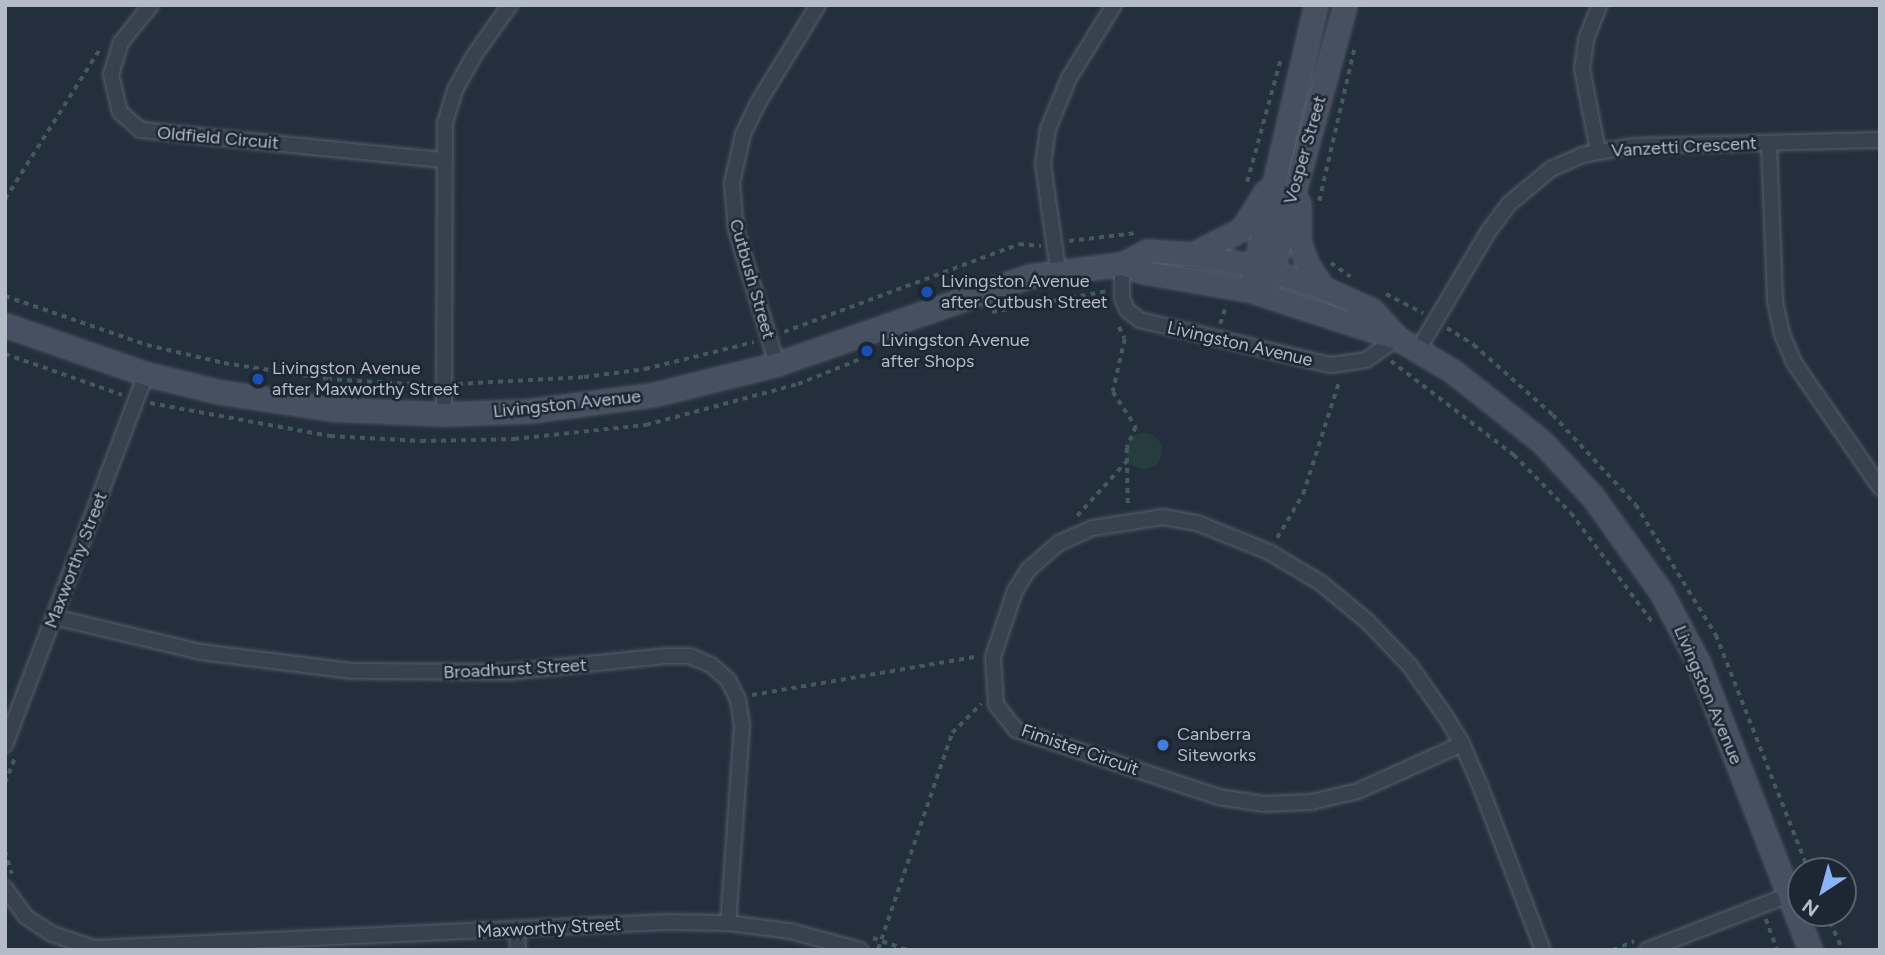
<!DOCTYPE html>
<html>
<head>
<meta charset="utf-8">
<style>
	body { margin:0 }
	#map { position:relative; width:1885px; height:955px; overflow:hidden; background:#242f3e; font-family:Figtree,sans-serif }
	div>[style] { position:absolute }
	.green>* { inset:0; background:#263c3f }
	.round { border-radius:50% }
	.path>* { height:3.5px; margin-top:-1.75px; transform-origin:0; background:repeating-linear-gradient(90deg,#44595c 0 5px,transparent 0 10px) }
	.roads { filter:drop-shadow(0 0 2px #565f6c) drop-shadow(0 0 2px #565f6c) }
	.street>* { height:14px; margin:-7px; padding:0 7px; transform-origin:7px; border-radius:7px; background:#38414e }
	.secondary>* { height:21px; margin:-10.5px; padding:0 10.5px; transform-origin:10.5px; border-radius:10.5px; background:#465061 }
	.dots>* { width:19px; height:19px; translate:-50% -50%; box-sizing:border-box; border:4px solid #1d2633; border-radius:50% }
	span { translate:-50% -50%; white-space:nowrap; text-align:center; line-height:1.15; -webkit-text-stroke:5px #1d2633; paint-order:stroke }
	.street-label { font-size:18px; color:#b4bcc9 }
	.poi-label { font-size:18px; color:#b4bcc9 }
	.left { translate:0 -50%; text-align:left }
	.frame { position:absolute; inset:0; border:7px solid #b4bcc9; pointer-events:none }
	.north { position:absolute; left:1787px; top:857px; width:70px; height:70px; box-sizing:border-box; background:#1d2633; border:2px solid #59626f; border-radius:50%; rotate:216deg; font-size:19px; font-weight:700; line-height:28px; text-align:center; color:#b4bcc9 }
	.north::after { content:''; display:block; margin:auto; width:24px; height:32px; background:#8ab4f8; clip-path:polygon(50% 0,100% 100%,50% 72%,0 100%) }
</style>
</head>
<body>
<div id="map">
	<div class="green">
		<i class="round" style="left:1126px;top:433px;width:36px;height:36px"></i>
	</div>
	<div class="path">
		<i style="left:1247px;top:182px;width:129px;rotate:-74.7deg"></i>
		<i style="left:5px;top:199px;width:180px;rotate:-57.7deg"></i>
		<i style="left:1319px;top:201px;width:160px;rotate:-77deg"></i>
		<i style="left:1069px;top:241px;width:68px;rotate:-6.7deg"></i>
		<i style="left:1331px;top:263px;width:24px;rotate:35deg"></i>
		<i style="left:1386px;top:294px;width:42px;rotate:27.2deg"></i>
		<i style="left:5px;top:296px;width:150px;rotate:19deg"></i>
		<i style="left:147px;top:345px;width:79px;rotate:13.2deg"></i>
		<i style="left:224px;top:363px;width:104px;rotate:8.8deg"></i>
		<i style="left:327px;top:379px;width:102px;rotate:3.4deg"></i>
		<i style="left:992px;top:312px;width:118px;rotate:-10.3deg"></i>
		<i style="left:1220px;top:324px;width:20px;rotate:-72deg"></i>
		<i style="left:1119px;top:327px;width:13px;rotate:63deg"></i>
		<i style="left:1125px;top:339px;width:54px;rotate:102.8deg"></i>
		<i style="left:1113px;top:392px;width:42px;rotate:56.7deg"></i>
		<i style="left:1136px;top:427px;width:23px;rotate:113deg"></i>
		<i style="left:1127px;top:448px;width:59px;rotate:89deg"></i>
		<i style="left:1447px;top:328px;width:32px;rotate:32deg"></i>
		<i style="left:1474px;top:345px;width:106px;rotate:41.5deg"></i>
		<i style="left:1553px;top:415px;width:122px;rotate:47.3deg"></i>
		<i style="left:1636px;top:505px;width:153px;rotate:58.4deg"></i>
		<i style="left:1716px;top:635px;width:254px;rotate:68.5deg"></i>
		<i style="left:784px;top:332px;width:251px;rotate:-20.5deg"></i>
		<i style="left:1019px;top:244px;width:22px;rotate:5deg"></i>
		<i style="left:5px;top:354px;width:124px;rotate:19.3deg"></i>
		<i style="left:1391px;top:361px;width:155px;rotate:37.4deg"></i>
		<i style="left:1514px;top:455px;width:81px;rotate:45.5deg"></i>
		<i style="left:1571px;top:513px;width:137px;rotate:53.3deg"></i>
		<i style="left:458px;top:384px;width:126px;rotate:-3.2deg"></i>
		<i style="left:584px;top:377px;width:62px;rotate:-7.5deg"></i>
		<i style="left:645px;top:369px;width:112px;rotate:-13.9deg"></i>
		<i style="left:150px;top:403px;width:183px;rotate:10.4deg"></i>
		<i style="left:330px;top:436px;width:91px;rotate:3.1deg"></i>
		<i style="left:421px;top:441px;width:93px;rotate:-1.2deg"></i>
		<i style="left:514px;top:439px;width:133px;rotate:-6.1deg"></i>
		<i style="left:646px;top:425px;width:157px;rotate:-15.1deg"></i>
		<i style="left:798px;top:384px;width:83px;rotate:-21.9deg"></i>
		<i style="left:1077px;top:516px;width:73px;rotate:-47.8deg"></i>
		<i style="left:1277px;top:538px;width:51px;rotate:-59.4deg"></i>
		<i style="left:1303px;top:494px;width:118px;rotate:-72.2deg"></i>
		<i style="left:752px;top:695px;width:230px;rotate:-9.7deg"></i>
		<i style="left:5px;top:783px;width:26px;rotate:-69deg"></i>
		<i style="left:5px;top:851px;width:24px;rotate:73deg"></i>
		<i style="left:1826px;top:913px;width:41px;rotate:65.3deg"></i>
		<i style="left:1766px;top:919px;width:33px;rotate:70deg"></i>
		<i style="left:873px;top:938px;width:37px;rotate:19deg"></i>
		<i style="left:878px;top:949px;width:228px;rotate:-71.1deg"></i>
		<i style="left:952px;top:733px;width:41px;rotate:-45deg"></i>
		<i style="left:1613px;top:950px;width:23px;rotate:-23deg"></i>
	</div>
	<div class="roads">
		<div class="street">
			<i style="left:151px;top:5px;width:48px;rotate:129deg"></i>
			<i style="left:121px;top:42px;width:34px;rotate:107deg"></i>
			<i style="left:111px;top:74px;width:39px;rotate:77deg"></i>
			<i style="left:120px;top:112px;width:28px;rotate:41deg"></i>
			<i style="left:141px;top:130px;width:303px;rotate:5.7deg"></i>
			<i style="left:1769px;top:143px;width:158px;rotate:87.8deg"></i>
			<i style="left:1775px;top:301px;width:34px;rotate:78deg"></i>
			<i style="left:1782px;top:334px;width:33px;rotate:67deg"></i>
			<i style="left:1795px;top:364px;width:150px;rotate:55.4deg"></i>
			<i style="left:1598px;top:151px;width:84px;rotate:-101deg"></i>
			<i style="left:1582px;top:69px;width:30px;rotate:-82deg"></i>
			<i style="left:1586px;top:39px;width:37px;rotate:-68deg"></i>
			<i style="left:1122px;top:264px;width:34px;rotate:90deg"></i>
			<i style="left:1122px;top:298px;width:13px;rotate:67deg"></i>
			<i style="left:1127px;top:310px;width:16px;rotate:38deg"></i>
			<i style="left:1140px;top:320px;width:196px;rotate:13.3deg"></i>
			<i style="left:1331px;top:365px;width:35px;rotate:-8deg"></i>
			<i style="left:1366px;top:360px;width:38px;rotate:-35deg"></i>
			<i style="left:1058px;top:270px;width:107px;rotate:-98.1deg"></i>
			<i style="left:1043px;top:164px;width:35px;rotate:-82deg"></i>
			<i style="left:1048px;top:129px;width:55px;rotate:-67.6deg"></i>
			<i style="left:1069px;top:78px;width:86px;rotate:-58.3deg"></i>
			<i style="left:1418px;top:350px;width:137px;rotate:-59.3deg"></i>
			<i style="left:1488px;top:232px;width:36px;rotate:-53deg"></i>
			<i style="left:1510px;top:203px;width:53px;rotate:-39.7deg"></i>
			<i style="left:1551px;top:169px;width:34px;rotate:-24deg"></i>
			<i style="left:1582px;top:155px;width:52px;rotate:-10deg"></i>
			<i style="left:1633px;top:146px;width:247px;rotate:-1.4deg"></i>
			<i style="left:777px;top:364px;width:140px;rotate:-107deg"></i>
			<i style="left:736px;top:230px;width:47px;rotate:-94.9deg"></i>
			<i style="left:732px;top:183px;width:50px;rotate:-77.3deg"></i>
			<i style="left:743px;top:134px;width:34px;rotate:-64deg"></i>
			<i style="left:758px;top:103px;width:115px;rotate:-58.5deg"></i>
			<i style="left:444px;top:414px;width:291px;rotate:-89.8deg"></i>
			<i style="left:445px;top:123px;width:34px;rotate:-73deg"></i>
			<i style="left:455px;top:90px;width:38px;rotate:-61deg"></i>
			<i style="left:473px;top:57px;width:64px;rotate:-54.6deg"></i>
			<i style="left:54px;top:617px;width:151px;rotate:13.4deg"></i>
			<i style="left:201px;top:652px;width:152px;rotate:7.2deg"></i>
			<i style="left:352px;top:671px;width:156px;rotate:0.4deg"></i>
			<i style="left:508px;top:672px;width:159px;rotate:-5.8deg"></i>
			<i style="left:666px;top:656px;width:24px"></i>
			<i style="left:690px;top:656px;width:23px;rotate:23deg"></i>
			<i style="left:711px;top:665px;width:23px;rotate:41deg"></i>
			<i style="left:728px;top:680px;width:22px;rotate:63deg"></i>
			<i style="left:738px;top:700px;width:25px;rotate:81deg"></i>
			<i style="left:742px;top:725px;width:198px;rotate:94deg"></i>
			<i style="left:1462px;top:744px;width:114px;rotate:155.7deg"></i>
			<i style="left:1358px;top:791px;width:48px;rotate:166.8deg"></i>
			<i style="left:1311px;top:802px;width:47px;rotate:177.6deg"></i>
			<i style="left:1264px;top:804px;width:46px;rotate:-171.2deg"></i>
			<i style="left:1219px;top:797px;width:214px;rotate:-161.7deg"></i>
			<i style="left:1016px;top:730px;width:33px;rotate:-128deg"></i>
			<i style="left:996px;top:704px;width:47px;rotate:-93.7deg"></i>
			<i style="left:993px;top:657px;width:70px;rotate:-71.6deg"></i>
			<i style="left:1015px;top:591px;width:26px;rotate:-58deg"></i>
			<i style="left:1029px;top:569px;width:40px;rotate:-41deg"></i>
			<i style="left:1059px;top:543px;width:37px;rotate:-24deg"></i>
			<i style="left:1093px;top:528px;width:71px;rotate:-8.9deg"></i>
			<i style="left:1163px;top:517px;width:35px;rotate:10deg"></i>
			<i style="left:1197px;top:523px;width:78px;rotate:21.9deg"></i>
			<i style="left:1269px;top:552px;width:61px;rotate:30.8deg"></i>
			<i style="left:1321px;top:583px;width:61px;rotate:39.7deg"></i>
			<i style="left:1368px;top:622px;width:61px;rotate:46.3deg"></i>
			<i style="left:1410px;top:666px;width:62px;rotate:54.8deg"></i>
			<i style="left:1446px;top:717px;width:31px;rotate:59deg"></i>
			<i style="left:1462px;top:744px;width:48px;rotate:66.6deg"></i>
			<i style="left:1481px;top:788px;width:173px;rotate:69.1deg"></i>
			<i style="left:5px;top:745px;width:397px;rotate:-69.2deg"></i>
			<i style="left:5px;top:888px;width:36px;rotate:54deg"></i>
			<i style="left:26px;top:917px;width:31px;rotate:33deg"></i>
			<i style="left:52px;top:934px;width:44px;rotate:18.4deg"></i>
			<i style="left:94px;top:948px;width:573px;rotate:-2.6deg"></i>
			<i style="left:666px;top:922px;width:62px;rotate:0.9deg"></i>
			<i style="left:728px;top:923px;width:63px;rotate:7.4deg"></i>
			<i style="left:790px;top:931px;width:73px;rotate:15deg"></i>
			<i style="left:517px;top:930px;width:20px;rotate:87deg"></i>
			<i style="left:1647px;top:950px;width:152px;rotate:-21.2deg"></i>
		</div>
		<div class="secondary">
			<i style="left:1299px;top:203px;width:38px;rotate:90deg"></i>
			<i style="left:1299px;top:241px;width:24px;rotate:71deg"></i>
			<i style="left:1307px;top:264px;width:29px;rotate:56deg"></i>
			<i style="left:1193px;top:254px;width:55px;rotate:-27deg"></i>
			<i style="left:1242px;top:229px;width:45px;rotate:-57.7deg"></i>
			<i style="left:1122px;top:264px;width:28px;rotate:-27deg"></i>
			<i style="left:1147px;top:251px;width:44px;rotate:3.9deg"></i>
			<i style="left:1191px;top:254px;width:65px;rotate:10.6deg"></i>
			<i style="left:1255px;top:266px;width:71px;rotate:17.9deg"></i>
			<i style="left:1323px;top:288px;width:54px;rotate:24.2deg"></i>
			<i style="left:1372px;top:310px;width:38px;rotate:48deg"></i>
			<i style="left:1397px;top:338px;width:63px;rotate:30.7deg"></i>
			<i style="left:1451px;top:370px;width:115px;rotate:38.3deg"></i>
			<i style="left:1541px;top:441px;width:76px;rotate:47.1deg"></i>
			<i style="left:1593px;top:497px;width:117px;rotate:54.4deg"></i>
			<i style="left:1661px;top:592px;width:79px;rotate:62.1deg"></i>
			<i style="left:1698px;top:662px;width:309px;rotate:68.7deg"></i>
			<i style="left:1252px;top:279px;width:281px;rotate:-76.9deg"></i>
			<i style="left:1269px;top:283px;width:288px;rotate:-74.7deg"></i>
			<i style="left:5px;top:325px;width:149px;rotate:19.2deg"></i>
			<i style="left:146px;top:374px;width:76px;rotate:13.7deg"></i>
			<i style="left:220px;top:392px;width:112px;rotate:8.7deg"></i>
			<i style="left:331px;top:409px;width:113px;rotate:2.5deg"></i>
			<i style="left:444px;top:414px;width:84px;rotate:-2deg"></i>
			<i style="left:528px;top:411px;width:125px;rotate:-7.4deg"></i>
			<i style="left:652px;top:395px;width:129px;rotate:-13.9deg"></i>
			<i style="left:777px;top:364px;width:268px;rotate:-19.2deg"></i>
			<i style="left:1030px;top:276px;width:93px;rotate:-7.4deg"></i>
			<i style="left:1122px;top:264px;width:23px;rotate:20deg"></i>
			<i style="left:1144px;top:272px;width:107px;rotate:9.7deg"></i>
			<i style="left:1249px;top:290px;width:156px;rotate:18deg"></i>
		</div>
	</div>
	<div class="dots">
		<i style="left:927px;top:292px;background:#1a4fb4"></i>
		<i style="left:867px;top:351px;background:#1a4fb4"></i>
		<i style="left:258px;top:379px;background:#1a4fb4"></i>
		<i style="left:1163px;top:745px;background:#3f7fe0"></i>
	</div>
	<div class="street-label">
		<span style="left:218px;top:138px;rotate:5deg">Oldfield Circuit</span>
		<span style="left:1684px;top:147px;rotate:-3deg">Vanzetti Crescent</span>
		<span style="left:1305px;top:150px;rotate:-74deg">Vosper Street</span>
		<span style="left:752px;top:279px;rotate:74deg">Cutbush Street</span>
		<span style="left:1240px;top:344px;rotate:13deg">Livingston Avenue</span>
		<span style="left:567px;top:404px;rotate:-6deg">Livingston Avenue</span>
		<span style="left:76px;top:560px;rotate:-69deg">Maxworthy Street</span>
		<span style="left:515px;top:669px;rotate:-3deg">Broadhurst Street</span>
		<span style="left:1708px;top:695px;rotate:67deg">Livingston Avenue</span>
		<span style="left:1080px;top:750px;rotate:19deg">Fimister Circuit</span>
		<span style="left:549px;top:928px;rotate:-3deg">Maxworthy Street</span>
	</div>
	<div class="poi-label">
		<span class="left" style="left:941px;top:292px">Livingston Avenue<br>after Cutbush Street</span>
		<span class="left" style="left:881px;top:351px">Livingston Avenue<br>after Shops</span>
		<span class="left" style="left:272px;top:379px">Livingston Avenue<br>after Maxworthy Street</span>
		<span class="left" style="left:1177px;top:745px">Canberra<br>Siteworks</span>
	</div>
	<div class="frame"></div>
	<div class="north">N</div>
</div>
</body>
</html>
